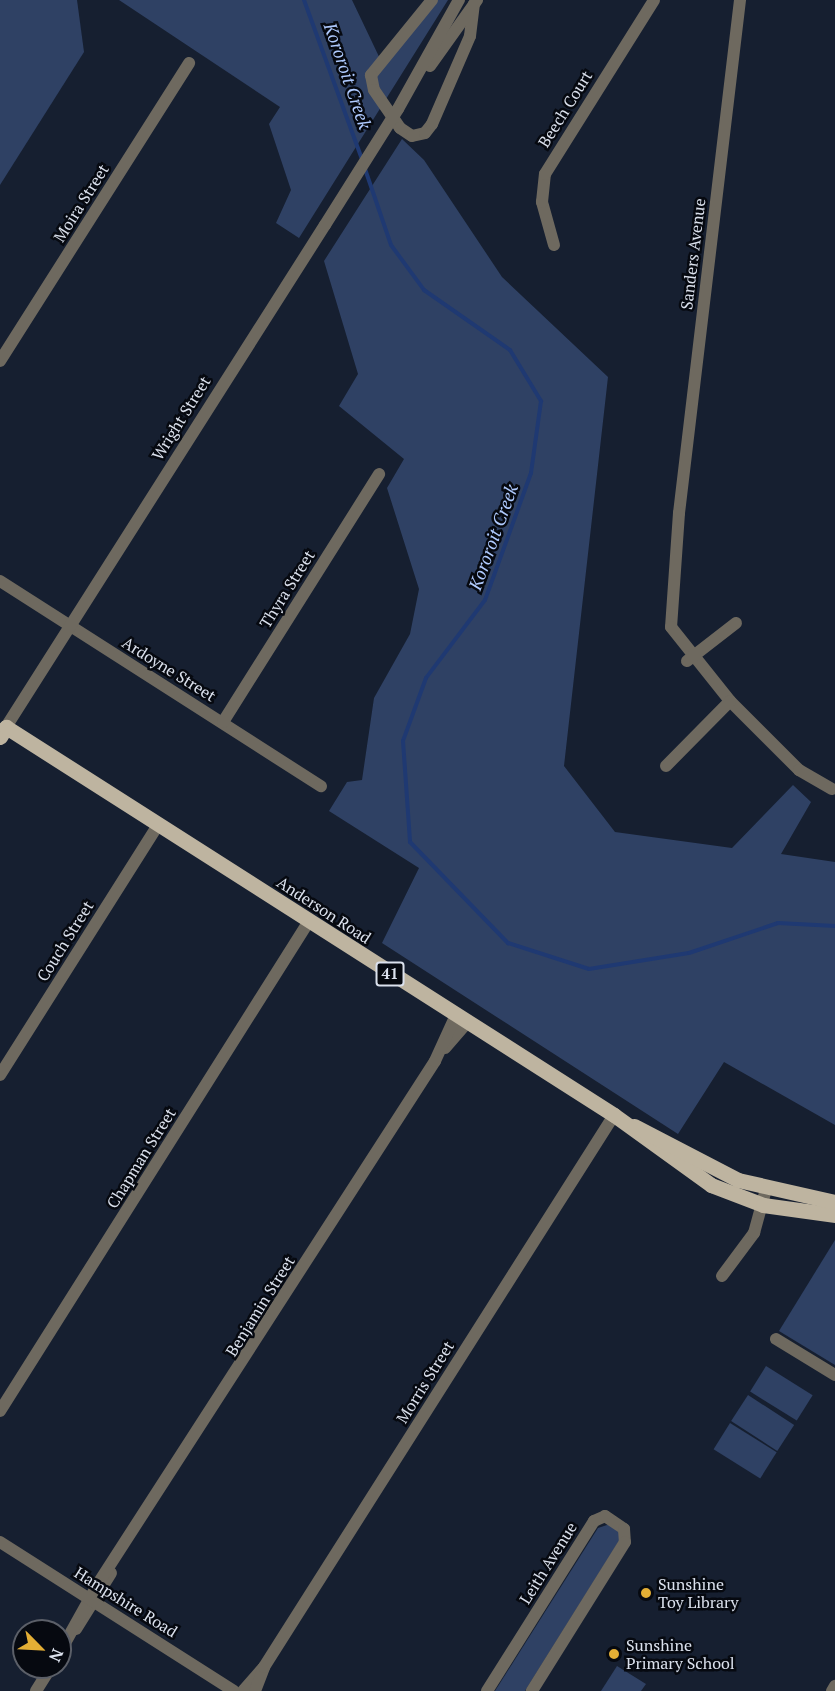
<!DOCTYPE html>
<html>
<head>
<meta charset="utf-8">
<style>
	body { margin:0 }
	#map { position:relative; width:835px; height:1691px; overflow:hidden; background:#161f30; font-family:"PT Serif",serif }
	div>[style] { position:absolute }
	.green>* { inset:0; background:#2f4164; transform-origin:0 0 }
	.stream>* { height:4px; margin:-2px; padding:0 2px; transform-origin:2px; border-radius:2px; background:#1f3972 }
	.minor>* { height:12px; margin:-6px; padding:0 6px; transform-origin:6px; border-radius:6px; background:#6e695f }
	.tertiary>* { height:12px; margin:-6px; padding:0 6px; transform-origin:6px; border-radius:6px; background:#6e695f }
	.primary>* { height:15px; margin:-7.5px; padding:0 7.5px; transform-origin:7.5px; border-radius:7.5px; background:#beb4a0 }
	.tertiary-bridge>* { height:12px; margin:-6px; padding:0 6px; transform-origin:6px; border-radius:6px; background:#6e695f }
	.dots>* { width:16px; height:16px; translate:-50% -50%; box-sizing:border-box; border:3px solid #060910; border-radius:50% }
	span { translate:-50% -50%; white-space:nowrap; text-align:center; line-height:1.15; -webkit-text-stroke:5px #060910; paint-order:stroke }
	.shield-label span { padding:2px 4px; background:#060910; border:2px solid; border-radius:4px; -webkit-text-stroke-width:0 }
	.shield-label { font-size:15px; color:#dbe1ed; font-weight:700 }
	.street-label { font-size:16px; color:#dbe1ed }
	.poi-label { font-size:16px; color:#dbe1ed }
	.left { translate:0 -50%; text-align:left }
	.water-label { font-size:18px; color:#afcafe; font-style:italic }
	.north { position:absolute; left:12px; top:1619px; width:60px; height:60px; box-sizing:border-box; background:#060910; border:2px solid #5b5f68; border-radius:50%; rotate:114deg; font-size:16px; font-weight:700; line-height:24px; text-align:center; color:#dbe1ed }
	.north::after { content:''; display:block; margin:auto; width:21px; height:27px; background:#e3ae35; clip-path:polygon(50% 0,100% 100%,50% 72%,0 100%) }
</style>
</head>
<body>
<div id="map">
	<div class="green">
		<i style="clip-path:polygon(0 0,77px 0,84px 52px,0 185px)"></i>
		<i style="clip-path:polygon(119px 0,352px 0,383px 65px,438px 0,448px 0,299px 238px,276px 223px,291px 190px,269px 124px,280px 107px)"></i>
		<i style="clip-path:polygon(402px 139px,424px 160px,502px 277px,608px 377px,564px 766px,615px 832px,732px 848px,793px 785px,811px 802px,781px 854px,835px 862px,835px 1125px,724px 1062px,678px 1134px,382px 943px,419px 868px,329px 811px,347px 782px,362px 780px,374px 698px,410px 634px,419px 589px,387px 488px,404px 459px,339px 406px,358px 374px,324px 261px)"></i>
		<i style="clip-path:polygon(835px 1240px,835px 1365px,779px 1331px)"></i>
		<i style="left:766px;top:1366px;width:55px;height:30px;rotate:32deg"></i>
		<i style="left:748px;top:1395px;width:55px;height:31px;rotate:33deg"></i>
		<i style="left:730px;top:1423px;width:55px;height:31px;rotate:32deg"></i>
		<i style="clip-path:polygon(610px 1524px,620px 1533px,619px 1541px,525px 1691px,495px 1691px,598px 1528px)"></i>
		<i style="clip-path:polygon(617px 1666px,646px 1684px,641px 1691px,601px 1691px)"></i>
	</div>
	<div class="stream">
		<i style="left:304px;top:0;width:169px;rotate:70deg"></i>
		<i style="left:364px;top:166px;width:83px;rotate:71.1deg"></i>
		<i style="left:391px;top:245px;width:56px;rotate:53.7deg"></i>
		<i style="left:424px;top:290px;width:105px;rotate:34.9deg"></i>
		<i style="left:510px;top:350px;width:60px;rotate:58.7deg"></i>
		<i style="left:541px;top:401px;width:73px;rotate:97.9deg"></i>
		<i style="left:531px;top:473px;width:135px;rotate:109.9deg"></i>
		<i style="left:485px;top:600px;width:98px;rotate:127.1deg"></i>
		<i style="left:426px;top:678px;width:67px;rotate:110.1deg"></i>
		<i style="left:403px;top:741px;width:101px;rotate:86deg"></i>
		<i style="left:410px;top:842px;width:141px;rotate:45.9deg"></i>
		<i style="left:508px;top:943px;width:85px;rotate:17.8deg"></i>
		<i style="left:589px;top:969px;width:101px;rotate:-9.1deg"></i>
		<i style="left:689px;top:953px;width:94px;rotate:-18.6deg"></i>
		<i style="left:778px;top:923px;width:57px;rotate:3deg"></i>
	</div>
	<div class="minor">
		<i style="left:432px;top:0;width:97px;rotate:129.1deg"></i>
		<i style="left:371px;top:75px;width:15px;rotate:79deg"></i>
		<i style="left:374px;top:90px;width:46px;rotate:55.6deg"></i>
		<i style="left:400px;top:128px;width:14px;rotate:34deg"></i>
		<i style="left:412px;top:136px;width:13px;rotate:-13deg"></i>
		<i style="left:425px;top:133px;width:11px;rotate:-52deg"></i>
		<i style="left:432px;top:124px;width:96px;rotate:-66.6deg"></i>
		<i style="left:470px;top:36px;width:32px;rotate:-83deg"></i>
		<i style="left:740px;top:0;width:517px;rotate:96.78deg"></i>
		<i style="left:679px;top:513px;width:114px;rotate:94deg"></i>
		<i style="left:671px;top:627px;width:95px;rotate:51.4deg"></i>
		<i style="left:730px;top:701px;width:98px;rotate:45deg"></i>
		<i style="left:799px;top:770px;width:38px;rotate:30deg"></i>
		<i style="left:554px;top:245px;width:45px;rotate:-105.6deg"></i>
		<i style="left:542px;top:202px;width:28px;rotate:-84deg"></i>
		<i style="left:545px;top:174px;width:205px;rotate:-57.9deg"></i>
		<i style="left:0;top:361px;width:353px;rotate:-57.6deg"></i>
		<i style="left:0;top:581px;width:381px;rotate:32.6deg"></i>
		<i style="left:687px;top:661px;width:62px;rotate:-37.8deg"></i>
		<i style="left:223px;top:722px;width:293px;rotate:-57.8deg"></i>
		<i style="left:666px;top:766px;width:91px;rotate:-45.4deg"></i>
		<i style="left:445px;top:1048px;width:35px;rotate:-49deg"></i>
		<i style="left:0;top:1075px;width:296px;rotate:-57.7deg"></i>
		<i style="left:722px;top:1276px;width:54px;rotate:-53.3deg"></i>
		<i style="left:754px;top:1233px;width:46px;rotate:-74.7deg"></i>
		<i style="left:776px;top:1339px;width:69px;rotate:31.4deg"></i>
		<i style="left:0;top:1411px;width:579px;rotate:-57.76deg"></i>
		<i style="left:76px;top:1629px;width:66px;rotate:-58deg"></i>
		<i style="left:60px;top:1652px;width:80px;rotate:-60.9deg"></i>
		<i style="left:99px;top:1582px;width:620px;rotate:-57.18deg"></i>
		<i style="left:435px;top:1061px;width:51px;rotate:-65.5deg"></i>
		<i style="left:36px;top:1691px;width:28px;rotate:-58deg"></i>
		<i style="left:243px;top:1691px;width:30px;rotate:-49deg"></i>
		<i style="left:255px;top:1691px;width:26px;rotate:-69deg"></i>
		<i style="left:264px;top:1667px;width:654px;rotate:-57.62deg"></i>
		<i style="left:487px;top:1691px;width:201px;rotate:-57.8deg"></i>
		<i style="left:594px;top:1521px;width:12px;rotate:-24deg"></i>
		<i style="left:605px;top:1516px;width:23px;rotate:34deg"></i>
		<i style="left:624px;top:1529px;width:13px;rotate:86deg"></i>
		<i style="left:625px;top:1542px;width:176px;rotate:122deg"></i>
		<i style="left:832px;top:1691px;width:6px;rotate:-59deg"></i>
	</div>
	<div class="tertiary">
		<i style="left:430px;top:66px;width:81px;rotate:-54.5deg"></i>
		<i style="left:398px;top:109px;width:125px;rotate:-60.8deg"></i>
		<i style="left:6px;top:727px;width:595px;rotate:-57.57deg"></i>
		<i style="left:0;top:1542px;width:277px;rotate:32.5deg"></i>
	</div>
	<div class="primary">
		<i style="left:0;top:737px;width:12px;rotate:-59deg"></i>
		<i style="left:6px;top:727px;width:721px;rotate:32.54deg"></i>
		<i style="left:614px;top:1115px;width:120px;rotate:35.8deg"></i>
		<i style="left:711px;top:1185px;width:56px;rotate:21deg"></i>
		<i style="left:763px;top:1205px;width:73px;rotate:7.9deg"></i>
		<i style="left:634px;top:1126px;width:117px;rotate:27.4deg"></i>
		<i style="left:738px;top:1180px;width:99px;rotate:12.8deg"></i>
	</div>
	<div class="tertiary-bridge">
		<i style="left:325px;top:225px;width:137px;rotate:-57.8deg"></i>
	</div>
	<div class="dots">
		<i style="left:646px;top:1593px;background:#e3ae35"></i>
		<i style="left:614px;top:1654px;background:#e3ae35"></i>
	</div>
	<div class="shield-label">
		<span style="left:390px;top:974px">41</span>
	</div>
	<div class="street-label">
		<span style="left:565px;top:109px;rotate:-58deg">Beech Court</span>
		<span style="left:81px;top:203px;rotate:-58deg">Moira Street</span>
		<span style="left:693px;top:254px;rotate:-83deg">Sanders Avenue</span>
		<span style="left:181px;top:418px;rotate:-58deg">Wright Street</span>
		<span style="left:287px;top:589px;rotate:-58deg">Thyra Street</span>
		<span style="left:169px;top:669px;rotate:32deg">Ardoyne Street</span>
		<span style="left:324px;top:910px;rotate:33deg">Anderson Road</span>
		<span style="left:65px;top:941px;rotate:-58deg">Couch Street</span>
		<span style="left:141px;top:1158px;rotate:-58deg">Chapman Street</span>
		<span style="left:260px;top:1306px;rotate:-58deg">Benjamin Street</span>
		<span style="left:425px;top:1382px;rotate:-58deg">Morris Street</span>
		<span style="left:548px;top:1563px;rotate:-58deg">Leith Avenue</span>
		<span style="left:126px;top:1602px;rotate:32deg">Hampshire Road</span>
	</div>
	<div class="poi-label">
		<span class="left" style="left:658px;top:1593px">Sunshine<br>Toy Library</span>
		<span class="left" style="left:626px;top:1654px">Sunshine<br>Primary School</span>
	</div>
	<div class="water-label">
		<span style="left:348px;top:76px;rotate:71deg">Kororoit Creek</span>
		<span style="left:493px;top:537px;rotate:-70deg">Kororoit Creek</span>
	</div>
	<div class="north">N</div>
</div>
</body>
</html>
